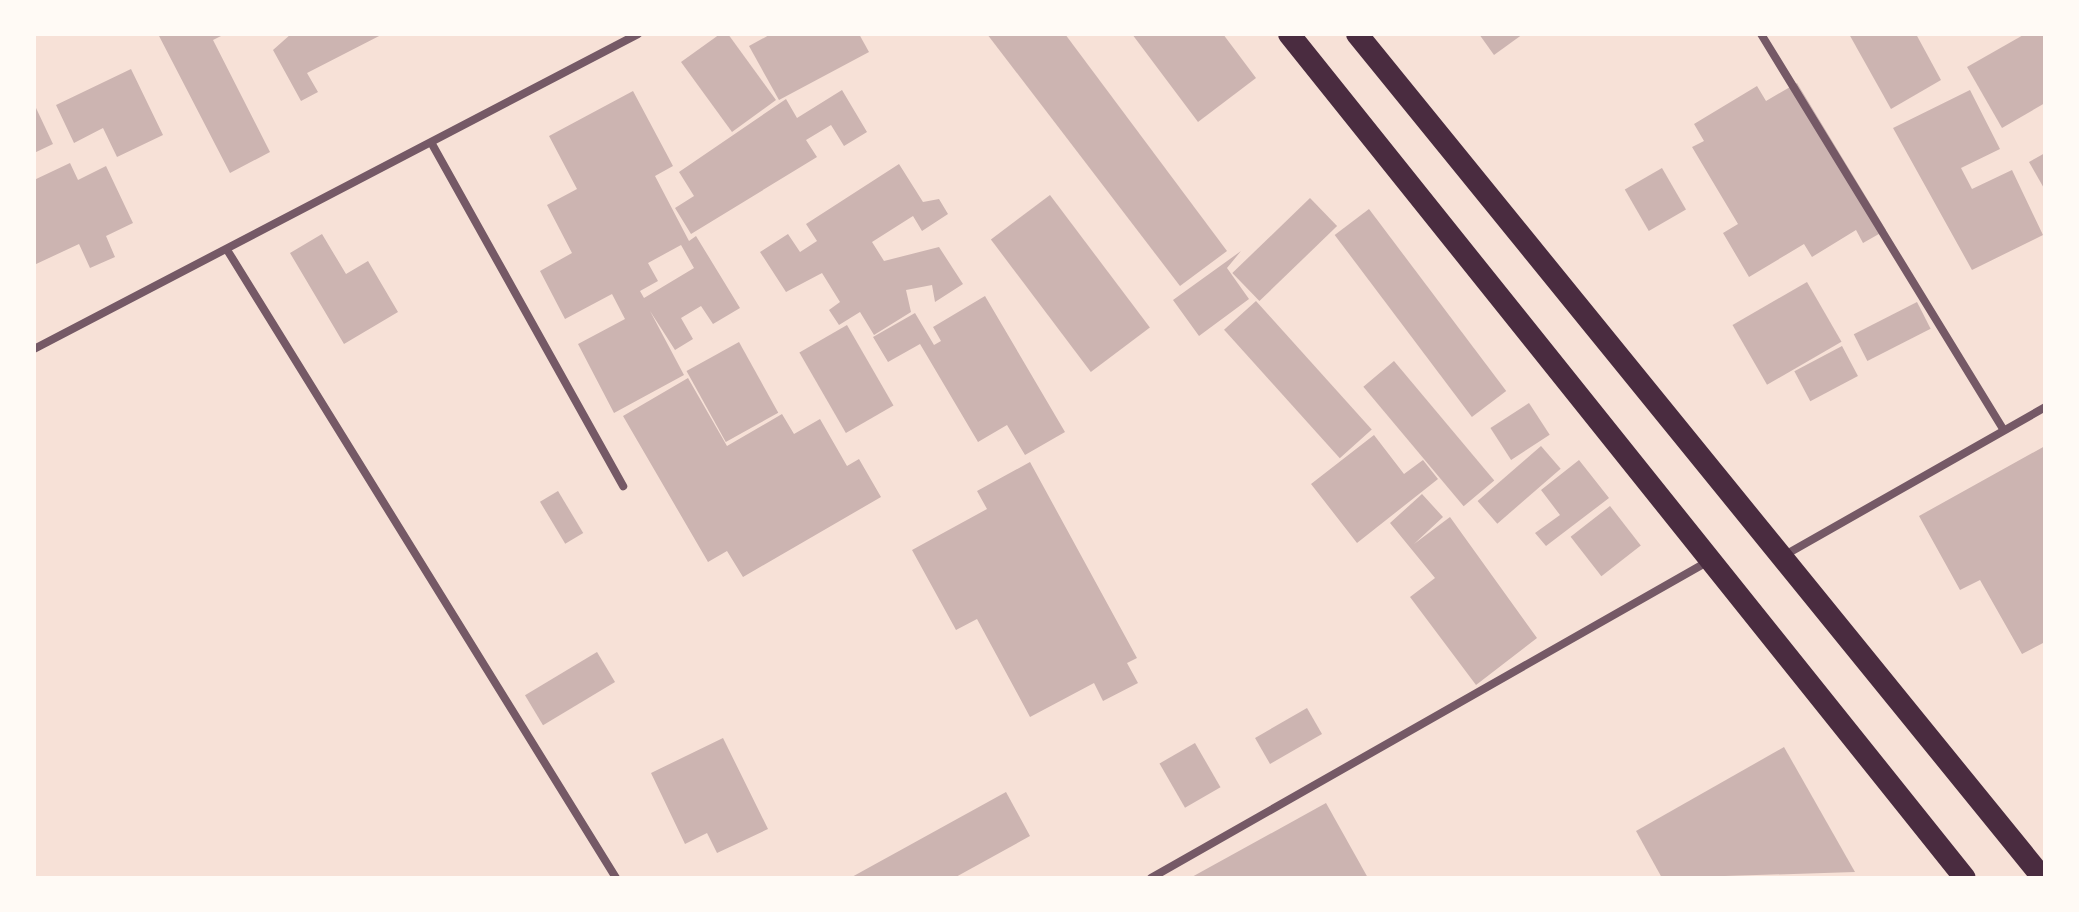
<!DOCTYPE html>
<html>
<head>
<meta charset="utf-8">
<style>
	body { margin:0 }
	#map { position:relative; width:2079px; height:912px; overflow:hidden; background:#f7e1d7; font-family:Rubik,sans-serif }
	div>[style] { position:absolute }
	.building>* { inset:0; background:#ccb4b1; transform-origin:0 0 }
	.minor>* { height:8px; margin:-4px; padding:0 4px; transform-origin:4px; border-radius:4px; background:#755966 }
	.trunk>* { height:22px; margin:-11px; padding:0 11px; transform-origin:11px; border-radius:11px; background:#4a2c40 }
	span { translate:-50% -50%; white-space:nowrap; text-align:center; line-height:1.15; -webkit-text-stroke:7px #fffaf5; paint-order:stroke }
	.frame { position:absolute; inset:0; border:36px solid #fffaf5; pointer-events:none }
</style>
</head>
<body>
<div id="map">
	<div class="building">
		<i style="clip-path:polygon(158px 34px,225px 34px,213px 40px,270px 152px,230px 173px)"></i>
		<i style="clip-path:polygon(291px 34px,383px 34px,307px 73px,318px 92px,301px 101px,273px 50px)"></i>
		<i style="clip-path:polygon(720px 34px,728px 34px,776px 100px,732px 132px,681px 62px)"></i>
		<i style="clip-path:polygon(771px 34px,859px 34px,869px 52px,779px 100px,749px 46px)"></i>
		<i style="clip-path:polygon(987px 34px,1065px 34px,1227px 251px,1180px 286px)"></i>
		<i style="clip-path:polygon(1132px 34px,1223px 34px,1256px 78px,1198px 122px)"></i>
		<i style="clip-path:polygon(1479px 34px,1523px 34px,1494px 55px)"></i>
		<i style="clip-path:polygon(1849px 34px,1916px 34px,1941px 80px,1891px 109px)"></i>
		<i style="clip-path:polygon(2025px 34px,2045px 35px,2045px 103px,2002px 128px,1967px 67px)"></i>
		<i style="clip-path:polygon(131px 69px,163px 135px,117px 157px,103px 128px,74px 143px,56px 105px)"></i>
		<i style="clip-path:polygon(1797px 83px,1886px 230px,1863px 243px,1856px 230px,1812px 257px,1804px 244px,1749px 277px,1723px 233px,1738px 224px,1692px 147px,1704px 141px,1694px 124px,1757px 86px,1766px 101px)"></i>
		<i style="clip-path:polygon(842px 90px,867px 132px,844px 146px,831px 125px,806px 140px,817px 157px,691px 234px,675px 208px,694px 196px,679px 172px,786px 99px,797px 118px)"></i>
		<i style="clip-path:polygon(1970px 90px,2000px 149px,1961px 168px,1972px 189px,2012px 170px,2043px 235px,1972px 270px,1893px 128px)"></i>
		<i style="clip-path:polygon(evenodd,633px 91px,673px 166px,655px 176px,689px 241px,696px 236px,740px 308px,713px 324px,701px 306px,681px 318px,693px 339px,675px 350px,650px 311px,684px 375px,614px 413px,578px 344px,625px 319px,612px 294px,565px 319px,540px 271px,572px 253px,547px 205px,577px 189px,549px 136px,633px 91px,681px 245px,694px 268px,644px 298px,640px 291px,658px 281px,648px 263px,681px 245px)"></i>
		<i style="clip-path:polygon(36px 108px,53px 144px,34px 153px,34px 109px)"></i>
		<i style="clip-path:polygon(2045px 153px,2045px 190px,2029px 162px)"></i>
		<i style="clip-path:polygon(70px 163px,78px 180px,106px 166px,133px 223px,106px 236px,115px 257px,90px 268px,79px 244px,34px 265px,34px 180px)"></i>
		<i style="clip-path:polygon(899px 164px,923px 202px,939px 199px,948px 214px,922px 231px,913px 216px,872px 242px,884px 261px,939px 247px,963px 284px,935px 302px,932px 285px,906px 290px,911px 312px,874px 335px,860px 312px,839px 325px,829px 310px,840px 302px,822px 273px,786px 292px,760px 252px,788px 234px,800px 252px,817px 241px,806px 224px)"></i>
		<i style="left:1662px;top:168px;width:48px;height:43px;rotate:60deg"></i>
		<i style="left:1050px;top:195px;width:166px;height:74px;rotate:53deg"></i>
		<i style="left:1310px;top:198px;width:39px;height:108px;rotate:46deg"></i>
		<i style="left:1369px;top:209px;width:228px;height:43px;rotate:53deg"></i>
		<i style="clip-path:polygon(322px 234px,346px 274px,368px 261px,398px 312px,344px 344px,290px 253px)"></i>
		<i style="clip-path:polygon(1241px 251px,1227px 268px,1249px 299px,1199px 336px,1173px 300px)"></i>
		<i style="left:1807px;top:282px;width:69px;height:86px;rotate:60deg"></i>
		<i style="clip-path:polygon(985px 296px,1065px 432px,1025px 455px,1007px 425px,978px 442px,920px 344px,888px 362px,873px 337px,915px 313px,934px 345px,941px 341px,933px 327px)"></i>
		<i style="left:1256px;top:301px;width:173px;height:43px;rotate:48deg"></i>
		<i style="left:1917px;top:302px;width:30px;height:71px;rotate:63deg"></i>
		<i style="left:847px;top:325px;width:93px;height:55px;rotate:60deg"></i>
		<i style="left:739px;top:342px;width:81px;height:60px;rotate:61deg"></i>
		<i style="left:1842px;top:346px;width:34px;height:54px;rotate:62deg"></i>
		<i style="left:1394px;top:361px;width:156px;height:40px;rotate:50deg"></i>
		<i style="clip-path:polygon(688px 378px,727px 446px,782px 414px,794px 434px,820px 419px,847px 466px,859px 459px,881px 497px,743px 577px,727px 551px,708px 562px,623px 416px)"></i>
		<i style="left:1529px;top:403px;width:38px;height:46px;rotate:57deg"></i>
		<i style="clip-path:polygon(1374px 435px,1404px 474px,1423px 460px,1438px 479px,1357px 543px,1311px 484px)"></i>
		<i style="left:1541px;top:446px;width:30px;height:84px;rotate:49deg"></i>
		<i style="clip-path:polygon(2045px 446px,2045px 642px,2022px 654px,1980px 580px,1960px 590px,1919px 516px)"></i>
		<i style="clip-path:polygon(1579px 460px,1609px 498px,1546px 546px,1535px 533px,1560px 515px,1541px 490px)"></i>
		<i style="clip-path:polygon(1030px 462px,1137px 658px,1127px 663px,1138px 683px,1103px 701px,1094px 683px,1030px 717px,977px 619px,956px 630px,912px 550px,987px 509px,977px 491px)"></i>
		<i style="left:558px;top:491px;width:49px;height:21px;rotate:59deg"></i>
		<i style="clip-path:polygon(1422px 494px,1443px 517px,1414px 544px,1450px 517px,1537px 638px,1476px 685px,1410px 597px,1435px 578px,1390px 523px)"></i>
		<i style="left:1610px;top:506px;width:50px;height:50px;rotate:52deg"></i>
		<i style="left:597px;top:652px;width:35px;height:84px;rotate:59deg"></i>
		<i style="left:1307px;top:708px;width:30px;height:60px;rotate:60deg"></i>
		<i style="clip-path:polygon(723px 738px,768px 829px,717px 853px,707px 833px,685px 844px,651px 773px)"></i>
		<i style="left:1195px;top:743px;width:51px;height:41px;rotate:60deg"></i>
		<i style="clip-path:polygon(1784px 747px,1855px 872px,1662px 878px,1636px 831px)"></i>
		<i style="clip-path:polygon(1006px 792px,1030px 836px,954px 878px,850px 878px)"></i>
		<i style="clip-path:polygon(1326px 803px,1368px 878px,1190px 878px)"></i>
	</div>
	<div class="minor">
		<i style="left:1761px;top:34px;width:463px;rotate:58.5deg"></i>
		<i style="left:432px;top:144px;width:392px;rotate:60.8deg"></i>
		<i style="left:229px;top:253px;width:735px;rotate:58.23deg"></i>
		<i style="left:34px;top:349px;width:681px;rotate:-27.54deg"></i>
		<i style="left:1785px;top:555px;width:299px;rotate:-29.6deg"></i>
		<i style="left:1151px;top:878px;width:640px;rotate:-29.61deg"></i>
	</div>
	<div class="trunk">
		<i style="left:1289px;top:34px;width:1081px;rotate:51.31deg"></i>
		<i style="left:1357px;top:34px;width:1088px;rotate:50.9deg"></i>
	</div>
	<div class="frame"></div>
</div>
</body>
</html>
